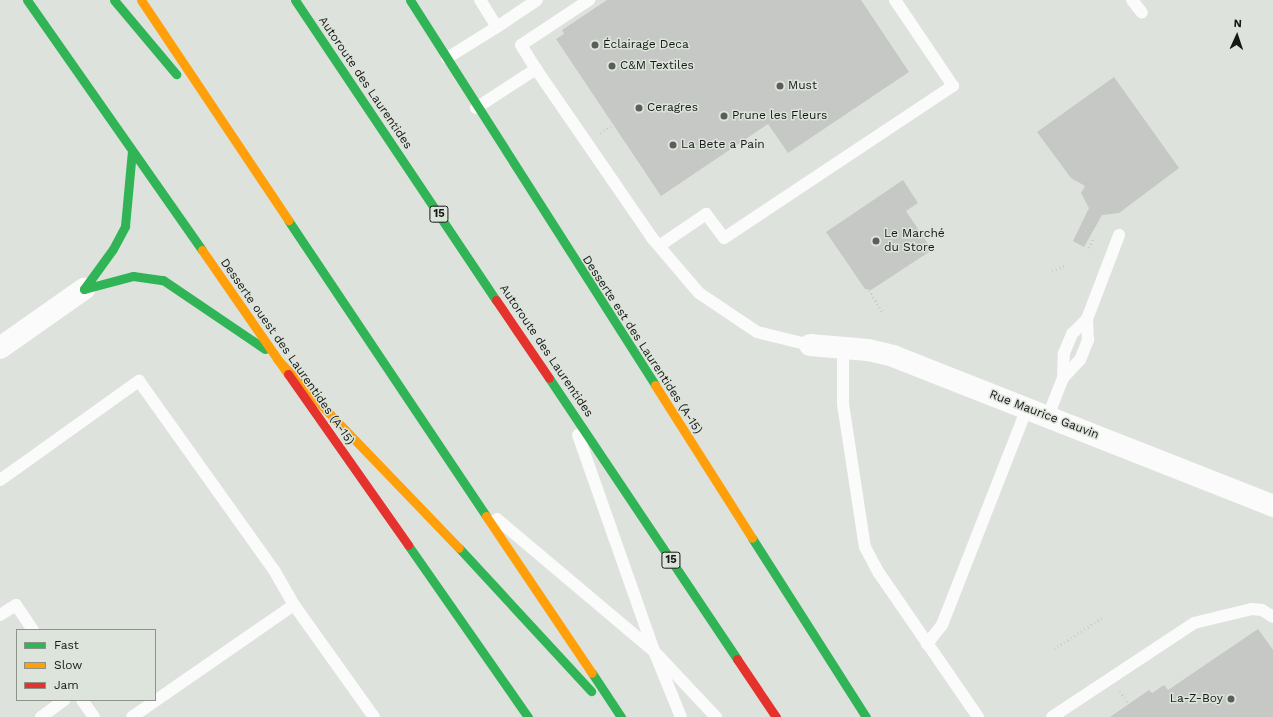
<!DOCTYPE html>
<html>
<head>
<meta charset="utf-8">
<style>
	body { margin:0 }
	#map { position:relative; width:1273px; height:717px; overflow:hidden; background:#dee2dd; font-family:"Work Sans",sans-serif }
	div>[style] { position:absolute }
	.building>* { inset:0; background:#c5c8c4 }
	.path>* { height:2.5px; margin-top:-1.25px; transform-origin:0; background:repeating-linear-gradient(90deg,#cccecc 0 1px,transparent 0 4px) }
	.lane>* { height:12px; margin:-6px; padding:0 6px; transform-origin:6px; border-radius:6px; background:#fafbfa }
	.street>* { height:22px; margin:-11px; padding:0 11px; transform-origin:11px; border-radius:11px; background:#fafbfa }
	.fast>* { height:9px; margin:-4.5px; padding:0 4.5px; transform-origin:4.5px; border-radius:4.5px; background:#30b455 }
	.slow>* { height:9px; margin:-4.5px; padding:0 4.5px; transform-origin:4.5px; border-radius:4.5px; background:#ff9f0a }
	.jam>* { height:9px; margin:-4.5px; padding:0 4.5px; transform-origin:4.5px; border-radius:4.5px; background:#e5322d }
	.dots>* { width:11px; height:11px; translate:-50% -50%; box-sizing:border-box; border:2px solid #dde4db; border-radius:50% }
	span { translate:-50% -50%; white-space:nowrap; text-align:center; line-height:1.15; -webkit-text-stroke:3px #dde4db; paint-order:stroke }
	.shield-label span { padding:1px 3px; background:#dde4db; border:1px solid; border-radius:3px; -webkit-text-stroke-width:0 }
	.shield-label { font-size:11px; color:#151814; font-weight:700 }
	.poi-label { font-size:12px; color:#151814 }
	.left { translate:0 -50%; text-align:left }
	.right { translate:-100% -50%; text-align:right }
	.street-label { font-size:12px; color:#151814 }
	.legend { position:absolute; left:16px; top:629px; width:140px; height:72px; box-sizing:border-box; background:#dde4db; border:1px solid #8d928b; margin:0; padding:5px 7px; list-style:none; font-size:12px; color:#151814 }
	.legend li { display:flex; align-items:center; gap:8px; height:20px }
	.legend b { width:20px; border:1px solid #8d928b }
	.north { position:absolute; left:1217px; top:16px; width:40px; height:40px; -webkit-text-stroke:3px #dde4db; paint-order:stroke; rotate:3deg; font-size:11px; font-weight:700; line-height:16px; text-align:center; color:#151814 }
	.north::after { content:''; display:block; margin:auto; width:14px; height:18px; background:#151814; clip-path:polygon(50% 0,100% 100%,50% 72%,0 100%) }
</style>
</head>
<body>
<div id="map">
	<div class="building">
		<i style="clip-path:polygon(607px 0,861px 0,909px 72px,788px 153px,768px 124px,661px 196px,556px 39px,564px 34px,562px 30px)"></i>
		<i style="clip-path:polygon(1114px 77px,1179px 168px,1119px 213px,1102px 215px,1084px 247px,1073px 241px,1089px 208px,1081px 193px,1085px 186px,1071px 178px,1037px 132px)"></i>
		<i style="clip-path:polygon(903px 180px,918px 203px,906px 211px,932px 250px,871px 290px,865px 289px,826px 232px)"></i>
		<i style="clip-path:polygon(1258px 629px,1273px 650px,1273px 717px,1110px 717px,1149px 690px,1152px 693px,1164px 685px,1168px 690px)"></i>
	</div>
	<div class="path">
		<i style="left:600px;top:133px;width:15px;rotate:-32deg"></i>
		<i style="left:1085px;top:231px;width:10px;rotate:-61deg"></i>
		<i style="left:1089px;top:248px;width:12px;rotate:-66deg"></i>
		<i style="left:1052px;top:271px;width:14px;rotate:-25deg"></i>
		<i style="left:869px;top:290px;width:28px;rotate:58deg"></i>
		<i style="left:1054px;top:649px;width:60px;rotate:-33.4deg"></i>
		<i style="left:1120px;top:691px;width:16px;rotate:55deg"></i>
	</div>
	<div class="lane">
		<i style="left:1132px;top:0;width:16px;rotate:52deg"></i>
		<i style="left:497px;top:27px;width:48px;rotate:-34deg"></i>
		<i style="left:447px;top:58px;width:59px;rotate:-31.8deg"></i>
		<i style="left:497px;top:27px;width:32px;rotate:-122deg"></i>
		<i style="left:536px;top:69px;width:28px;rotate:-122deg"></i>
		<i style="left:521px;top:45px;width:82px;rotate:-33.5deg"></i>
		<i style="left:476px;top:108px;width:72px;rotate:-33deg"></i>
		<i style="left:536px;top:69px;width:205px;rotate:55.5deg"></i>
		<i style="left:652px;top:238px;width:72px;rotate:49.5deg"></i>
		<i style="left:699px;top:293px;width:70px;rotate:33.9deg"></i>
		<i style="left:757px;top:332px;width:55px;rotate:13.8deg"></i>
		<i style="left:659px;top:246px;width:57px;rotate:-34.2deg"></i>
		<i style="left:706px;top:214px;width:30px;rotate:53deg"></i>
		<i style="left:724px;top:238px;width:275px;rotate:-33.6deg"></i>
		<i style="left:953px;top:86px;width:104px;rotate:-124deg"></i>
		<i style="left:843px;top:348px;width:56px;rotate:90deg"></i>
		<i style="left:843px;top:404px;width:145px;rotate:81.3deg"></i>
		<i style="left:865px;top:547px;width:30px;rotate:62deg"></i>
		<i style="left:879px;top:573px;width:175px;rotate:55.5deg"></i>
		<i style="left:1063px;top:378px;width:25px;rotate:-47deg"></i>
		<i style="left:1080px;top:360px;width:22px;rotate:-68deg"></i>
		<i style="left:1088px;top:340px;width:21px;rotate:-93deg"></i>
		<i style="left:1087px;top:319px;width:90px;rotate:-69.1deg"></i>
		<i style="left:1048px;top:416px;width:41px;rotate:-68.5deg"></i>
		<i style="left:1063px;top:378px;width:25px;rotate:-88deg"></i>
		<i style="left:1064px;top:353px;width:21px;rotate:-67deg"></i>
		<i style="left:1072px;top:334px;width:21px;rotate:-45deg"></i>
		<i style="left:578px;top:435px;width:229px;rotate:70.6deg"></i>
		<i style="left:654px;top:651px;width:71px;rotate:67.8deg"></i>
		<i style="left:0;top:480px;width:171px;rotate:-35.5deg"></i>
		<i style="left:139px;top:381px;width:232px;rotate:54.5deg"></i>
		<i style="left:274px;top:570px;width:40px;rotate:60.3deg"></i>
		<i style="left:497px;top:519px;width:205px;rotate:40.1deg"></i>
		<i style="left:654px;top:651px;width:91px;rotate:46.8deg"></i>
		<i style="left:0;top:615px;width:19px;rotate:-32deg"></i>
		<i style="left:16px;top:605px;width:30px;rotate:56deg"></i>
		<i style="left:927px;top:644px;width:24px;rotate:-52deg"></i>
		<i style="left:942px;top:625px;width:233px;rotate:-68.6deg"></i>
		<i style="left:82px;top:700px;width:21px;rotate:55deg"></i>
		<i style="left:41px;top:717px;width:29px;rotate:-36deg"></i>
		<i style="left:132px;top:717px;width:197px;rotate:-34.7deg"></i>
		<i style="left:294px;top:605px;width:138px;rotate:54.5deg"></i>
		<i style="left:1052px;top:717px;width:170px;rotate:-33.5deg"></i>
		<i style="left:1194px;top:623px;width:60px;rotate:-13.6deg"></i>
		<i style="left:1252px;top:609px;width:10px;rotate:6deg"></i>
		<i style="left:1262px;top:610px;width:13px;rotate:32deg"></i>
	</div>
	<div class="street">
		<i style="left:810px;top:345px;width:58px;rotate:4.9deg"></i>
		<i style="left:868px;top:350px;width:26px;rotate:13deg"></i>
		<i style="left:893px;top:356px;width:409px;rotate:21.5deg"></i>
		<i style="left:0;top:348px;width:103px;rotate:-35.1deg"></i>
	</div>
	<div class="fast">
		<i style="left:27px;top:0;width:305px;rotate:55deg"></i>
		<i style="left:114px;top:0;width:97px;rotate:50deg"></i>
		<i style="left:295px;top:0;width:361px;rotate:56.2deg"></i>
		<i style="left:410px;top:0;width:456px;rotate:57.5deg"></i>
		<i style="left:288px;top:220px;width:356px;rotate:56.2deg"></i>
		<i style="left:84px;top:289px;width:51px;rotate:-14.9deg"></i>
		<i style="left:133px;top:276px;width:30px;rotate:8deg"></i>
		<i style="left:163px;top:280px;width:123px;rotate:34.1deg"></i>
		<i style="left:84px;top:289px;width:49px;rotate:-54.1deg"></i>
		<i style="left:113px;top:249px;width:26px;rotate:-62deg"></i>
		<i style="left:125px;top:226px;width:75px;rotate:-84.7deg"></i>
		<i style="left:549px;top:378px;width:338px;rotate:56.2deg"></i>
		<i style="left:752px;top:538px;width:212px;rotate:57.5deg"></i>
		<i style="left:408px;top:545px;width:210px;rotate:55.1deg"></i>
		<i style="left:459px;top:548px;width:195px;rotate:47.3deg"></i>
		<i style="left:592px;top:673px;width:53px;rotate:56.6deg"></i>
	</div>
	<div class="slow">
		<i style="left:141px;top:0;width:265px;rotate:56.2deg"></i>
		<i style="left:202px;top:250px;width:151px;rotate:55.3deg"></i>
		<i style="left:277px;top:359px;width:262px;rotate:46.1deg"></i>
		<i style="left:655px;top:385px;width:181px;rotate:57.6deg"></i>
		<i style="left:486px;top:516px;width:189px;rotate:56deg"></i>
	</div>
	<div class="jam">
		<i style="left:496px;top:300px;width:94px;rotate:55.8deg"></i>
		<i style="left:288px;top:374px;width:209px;rotate:54.9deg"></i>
		<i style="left:737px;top:659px;width:70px;rotate:56.1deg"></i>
	</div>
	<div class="dots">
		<i style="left:595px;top:45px;background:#5b5f5a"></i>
		<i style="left:612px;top:66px;background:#5b5f5a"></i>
		<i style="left:780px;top:86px;background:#5b5f5a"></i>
		<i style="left:639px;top:108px;background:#5b5f5a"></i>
		<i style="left:724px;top:116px;background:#5b5f5a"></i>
		<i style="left:673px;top:145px;background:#5b5f5a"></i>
		<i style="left:876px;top:241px;background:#5b5f5a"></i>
		<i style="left:1231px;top:699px;background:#5b5f5a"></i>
	</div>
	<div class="shield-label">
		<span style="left:439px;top:214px">15</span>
		<span style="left:671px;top:560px">15</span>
	</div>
	<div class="poi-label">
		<span class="left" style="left:603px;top:45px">Éclairage Deca</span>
		<span class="left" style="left:620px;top:66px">C&amp;M Textiles</span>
		<span class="left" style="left:788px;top:86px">Must</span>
		<span class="left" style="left:647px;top:108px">Ceragres</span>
		<span class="left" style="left:732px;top:116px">Prune les Fleurs</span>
		<span class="left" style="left:681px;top:145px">La Bete a Pain</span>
		<span class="left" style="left:884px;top:241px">Le Marché<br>du Store</span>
		<span class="right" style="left:1223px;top:699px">La-Z-Boy</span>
	</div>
	<div class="street-label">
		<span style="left:365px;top:83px;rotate:56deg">Autoroute des Laurentides</span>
		<span style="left:642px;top:345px;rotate:57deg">Desserte est des Laurentides (A-15)</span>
		<span style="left:546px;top:351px;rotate:56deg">Autoroute des Laurentides</span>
		<span style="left:287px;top:352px;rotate:55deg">Desserte ouest des Laurentides (A-15)</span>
		<span style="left:1044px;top:415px;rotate:21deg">Rue Maurice Gauvin</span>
	</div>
	<ul class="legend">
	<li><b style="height:5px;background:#30b455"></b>Fast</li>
	<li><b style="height:5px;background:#ff9f0a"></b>Slow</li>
	<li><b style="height:5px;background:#e5322d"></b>Jam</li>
	</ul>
	<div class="north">N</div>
</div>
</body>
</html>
